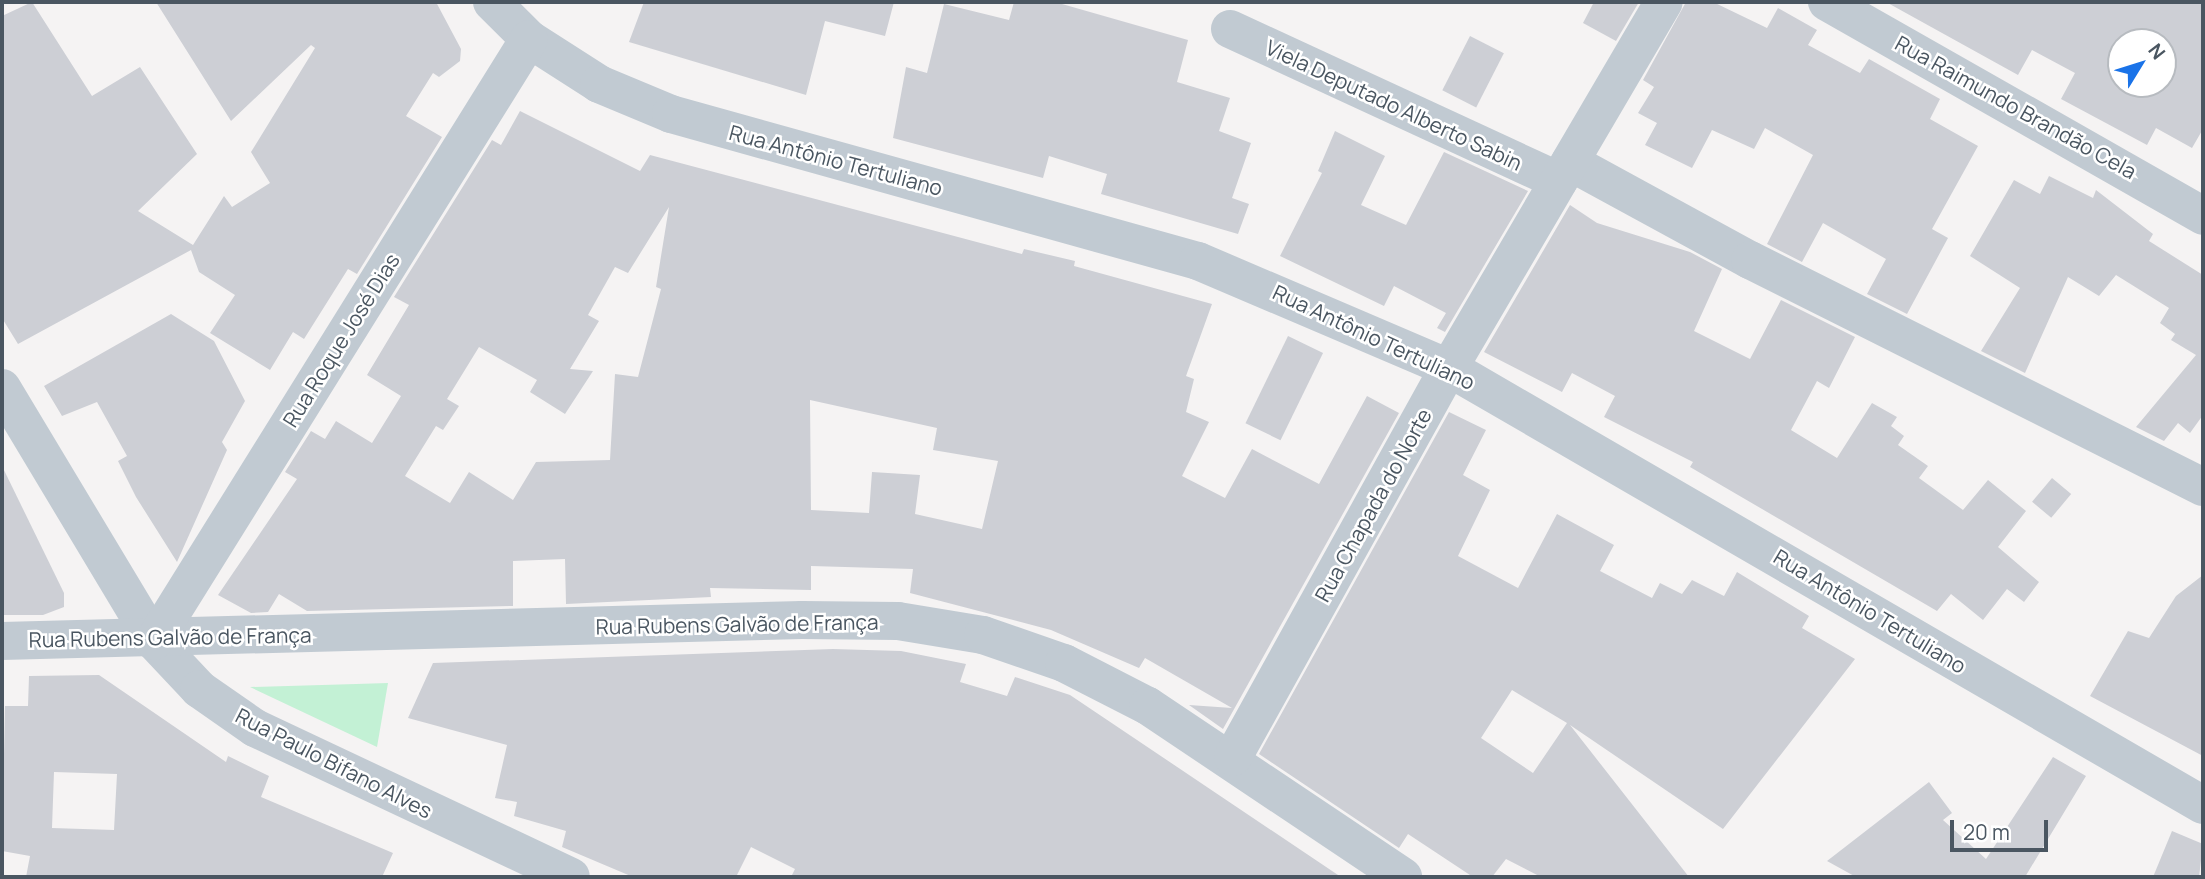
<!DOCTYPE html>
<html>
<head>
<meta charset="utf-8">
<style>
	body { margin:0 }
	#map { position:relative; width:2205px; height:879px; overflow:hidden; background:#f5f3f3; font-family:Manrope,sans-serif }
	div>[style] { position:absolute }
	.green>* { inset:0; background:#c3f1d5 }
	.building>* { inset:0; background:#cdcfd5; transform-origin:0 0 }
	.minor>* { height:38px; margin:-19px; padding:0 19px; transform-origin:19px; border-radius:19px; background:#c1cad2 }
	span { translate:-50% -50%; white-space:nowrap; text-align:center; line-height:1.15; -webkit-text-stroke:5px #fff; paint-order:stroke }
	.street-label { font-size:21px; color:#4a5661 }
	.frame { position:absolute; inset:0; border:4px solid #4a5661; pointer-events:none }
	.north { position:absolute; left:2107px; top:28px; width:70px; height:70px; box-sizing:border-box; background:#fff; border:2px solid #b7bbc0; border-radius:50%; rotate:52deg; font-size:19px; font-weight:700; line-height:28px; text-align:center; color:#4a5661 }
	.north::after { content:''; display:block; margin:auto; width:24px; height:32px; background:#1a73e8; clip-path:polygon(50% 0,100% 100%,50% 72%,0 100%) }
	.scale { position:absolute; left:1950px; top:820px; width:98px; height:32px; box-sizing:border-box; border:4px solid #4a5661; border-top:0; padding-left:9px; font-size:21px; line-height:24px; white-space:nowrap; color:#4a5661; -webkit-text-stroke:5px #fff; paint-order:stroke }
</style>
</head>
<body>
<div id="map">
	<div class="green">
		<i style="clip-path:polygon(388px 683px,377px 747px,250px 687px,356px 684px)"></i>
	</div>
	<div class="building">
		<i style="clip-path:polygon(32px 2px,92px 96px,140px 67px,197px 154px,138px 211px,193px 245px,224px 196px,232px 207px,270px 183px,251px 152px,315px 48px,311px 45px,231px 121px,156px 2px,436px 2px,461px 49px,460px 61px,439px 77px,433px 73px,406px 116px,442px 137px,357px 274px,348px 269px,304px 339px,293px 332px,270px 370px,210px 333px,235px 295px,199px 272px,191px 250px,18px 344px,2px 318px,2px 16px)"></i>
		<i style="clip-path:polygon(644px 2px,894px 2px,885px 36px,825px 21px,806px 95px,629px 42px)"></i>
		<i style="clip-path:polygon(1014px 2px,1055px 2px,1188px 40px,1177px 82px,1230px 98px,1219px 131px,1251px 143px,1232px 198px,1249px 204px,1238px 234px,1101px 194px,1107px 174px,1049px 156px,1043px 178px,893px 138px,906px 67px,927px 73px,944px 4px,1009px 20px)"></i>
		<i style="clip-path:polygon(1594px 2px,1639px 2px,1616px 41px,1583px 23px)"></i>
		<i style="clip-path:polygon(1686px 2px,1713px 2px,1767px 28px,1778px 8px,1817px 30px,1808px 45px,1860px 73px,1869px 59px,1940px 99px,1930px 119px,1978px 146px,1932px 229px,1948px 238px,1907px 314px,1867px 294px,1886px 259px,1823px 223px,1802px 262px,1767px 244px,1813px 155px,1765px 128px,1754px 149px,1712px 130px,1692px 168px,1645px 145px,1657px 123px,1638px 113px,1654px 87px,1643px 80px)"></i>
		<i style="clip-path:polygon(evenodd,1886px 2px,2203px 2px,2203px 129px,2192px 148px,2156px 128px,2147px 145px,2061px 99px,2075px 73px,2032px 50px,2018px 75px,1886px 2px,2121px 42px,2163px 42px,2163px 84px,2121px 84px,2121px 42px)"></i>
		<i style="left:1470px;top:36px;width:38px;height:61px;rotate:27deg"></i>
		<i style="clip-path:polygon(evenodd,520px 111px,640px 171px,650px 155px,1022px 254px,1024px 249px,1075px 261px,1074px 266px,1212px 304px,1186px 376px,1194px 379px,1186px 412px,1209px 422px,1182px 476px,1225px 498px,1252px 449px,1319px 484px,1367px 396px,1399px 413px,1223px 729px,1189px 705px,1232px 708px,1145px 658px,1139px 668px,1051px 630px,910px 593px,913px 569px,811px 566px,811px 590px,710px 588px,711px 597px,566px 604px,565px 559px,513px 561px,513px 606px,307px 611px,279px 594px,268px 612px,251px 613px,218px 595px,297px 479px,285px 472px,311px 431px,325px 439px,336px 421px,372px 443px,401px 396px,367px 375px,409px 305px,394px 297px,492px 140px,501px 145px,520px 111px,669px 207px,656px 287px,661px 289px,638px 377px,615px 374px,610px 460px,536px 462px,513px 500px,469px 472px,450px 503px,405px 476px,436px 426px,443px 430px,459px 406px,447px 399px,479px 347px,537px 380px,530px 392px,565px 414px,593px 371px,570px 369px,599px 321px,588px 315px,615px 267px,628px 273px,669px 207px,520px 111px,810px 400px,937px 428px,933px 450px,998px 461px,982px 529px,915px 514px,920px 475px,872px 472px,869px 513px,811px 510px,810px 400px)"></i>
		<i style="clip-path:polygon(1335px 131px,1385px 156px,1361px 205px,1406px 225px,1444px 152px,1528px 191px,1445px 332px,1437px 328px,1446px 313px,1394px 286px,1384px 306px,1280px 256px,1322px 173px,1318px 171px)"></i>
		<i style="clip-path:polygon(2049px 176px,2093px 198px,2096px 190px,2153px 234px,2149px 241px,2203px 275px,2203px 415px,2190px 433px,2178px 423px,2164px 441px,2136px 427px,2196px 355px,2171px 340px,2175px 334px,2160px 323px,2169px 308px,2116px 275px,2099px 296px,2068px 277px,2025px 373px,1981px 351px,2020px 288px,1970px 256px,2014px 180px,2040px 194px)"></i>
		<i style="clip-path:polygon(1570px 205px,1597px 223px,1690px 252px,1722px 269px,1694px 331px,1750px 359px,1781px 300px,1855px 337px,1829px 388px,1817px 381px,1791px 430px,1837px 458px,1872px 403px,1897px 417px,1891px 426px,1904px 436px,1898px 445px,1928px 466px,1919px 478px,1963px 510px,1988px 480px,2026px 511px,1998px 547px,2039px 582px,2024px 602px,2007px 589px,1983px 620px,1951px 594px,1937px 611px,1690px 467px,1693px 462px,1604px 417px,1615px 396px,1572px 373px,1562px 392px,1484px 352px)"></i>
		<i style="clip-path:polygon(171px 314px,214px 341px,245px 401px,222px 442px,227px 450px,177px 562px,136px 497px,118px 461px,127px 456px,97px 402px,62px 416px,44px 386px)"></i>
		<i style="left:1288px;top:336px;width:39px;height:97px;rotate:26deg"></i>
		<i style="clip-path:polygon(evenodd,1449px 412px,1486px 430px,1463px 475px,1490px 490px,1458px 556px,1518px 588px,1557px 514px,1614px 545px,1600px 571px,1652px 598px,1660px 583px,1682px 594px,1692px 580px,1724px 596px,1737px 572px,1809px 616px,1802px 628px,1855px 659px,1723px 829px,1570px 725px,1689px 877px,1541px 877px,1506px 859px,1492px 877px,1473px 877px,1408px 834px,1399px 848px,1259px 754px,1449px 412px,1512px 690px,1567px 723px,1533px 773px,1481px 738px,1512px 690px)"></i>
		<i style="clip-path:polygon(2px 466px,64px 593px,64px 607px,43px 615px,2px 615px)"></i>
		<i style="left:2052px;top:478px;width:25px;height:31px;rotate:40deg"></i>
		<i style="clip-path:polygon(2203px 575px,2203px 756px,2090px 696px,2128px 631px,2149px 638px,2176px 596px)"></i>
		<i style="clip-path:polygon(833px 649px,901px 651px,966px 664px,960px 682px,1007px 696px,1015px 677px,1070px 695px,1341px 877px,791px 877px,795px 869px,751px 847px,736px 877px,633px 877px,562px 847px,566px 831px,514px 816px,517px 802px,495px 798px,507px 745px,408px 718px,433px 663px)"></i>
		<i style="clip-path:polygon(evenodd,99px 675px,226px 762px,228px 756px,269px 776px,261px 797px,393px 853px,382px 877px,26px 877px,30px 856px,2px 851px,5px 706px,28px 706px,29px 676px,99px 675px,54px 772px,117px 774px,114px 830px,52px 828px,54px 772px)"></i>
		<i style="clip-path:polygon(2053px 757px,2086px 776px,2025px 877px,1856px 877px,1827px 861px,1929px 782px,1952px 813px,1943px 820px,1986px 859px)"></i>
		<i style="clip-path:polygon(2172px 831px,2203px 844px,2199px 877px,2153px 877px)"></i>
	</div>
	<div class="minor">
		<i style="left:492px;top:2px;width:52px;rotate:45deg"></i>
		<i style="left:529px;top:39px;width:83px;rotate:32.7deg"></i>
		<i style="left:599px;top:84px;width:78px;rotate:22.6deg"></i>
		<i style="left:671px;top:114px;width:547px;rotate:15.59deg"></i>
		<i style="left:1198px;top:261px;width:273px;rotate:23.1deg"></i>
		<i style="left:1449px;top:368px;width:871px;rotate:30.1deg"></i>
		<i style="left:1827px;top:2px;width:433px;rotate:29.6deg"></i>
		<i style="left:1230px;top:29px;width:362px;rotate:24.8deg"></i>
		<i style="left:1570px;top:162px;width:205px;rotate:28.6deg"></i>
		<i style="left:1750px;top:260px;width:507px;rotate:26.62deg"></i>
		<i style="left:2px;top:388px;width:295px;rotate:59deg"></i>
		<i style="left:154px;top:641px;width:66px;rotate:46.8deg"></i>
		<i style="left:199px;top:689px;width:68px;rotate:34.9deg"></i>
		<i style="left:255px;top:728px;width:349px;rotate:25.2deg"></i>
		<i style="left:2px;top:641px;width:800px;rotate:-1.5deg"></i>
		<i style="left:802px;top:620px;width:96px;rotate:0.6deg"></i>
		<i style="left:898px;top:621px;width:86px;rotate:9.4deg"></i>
		<i style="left:983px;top:635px;width:86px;rotate:19.1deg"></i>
		<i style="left:1064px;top:663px;width:94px;rotate:27.1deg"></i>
		<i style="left:1148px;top:706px;width:307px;rotate:33.8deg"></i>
		<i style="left:154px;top:641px;width:709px;rotate:-58.08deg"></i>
		<i style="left:1233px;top:757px;width:445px;rotate:-61deg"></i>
		<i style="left:1449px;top:368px;width:424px;rotate:-59.6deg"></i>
	</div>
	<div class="street-label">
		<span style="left:1394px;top:105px;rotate:25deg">Viela Deputado Alberto Sabin</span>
		<span style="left:2016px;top:107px;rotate:29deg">Rua Raimundo Brandão Cela</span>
		<span style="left:836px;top:160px;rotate:15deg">Rua Antônio Tertuliano</span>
		<span style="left:1374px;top:337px;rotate:25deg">Rua Antônio Tertuliano</span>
		<span style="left:341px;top:340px;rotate:-58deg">Rua Roque José Dias</span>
		<span style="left:1373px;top:505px;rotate:-61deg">Rua Chapada do Norte</span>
		<span style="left:1870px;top:611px;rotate:31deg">Rua Antônio Tertuliano</span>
		<span style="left:737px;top:624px;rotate:-1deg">Rua Rubens Galvão de França</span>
		<span style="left:170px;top:637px;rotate:-1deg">Rua Rubens Galvão de França</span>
		<span style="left:334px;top:763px;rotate:27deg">Rua Paulo Bifano Alves</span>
	</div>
	<div class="frame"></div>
	<div class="north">N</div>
	<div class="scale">20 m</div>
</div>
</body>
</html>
